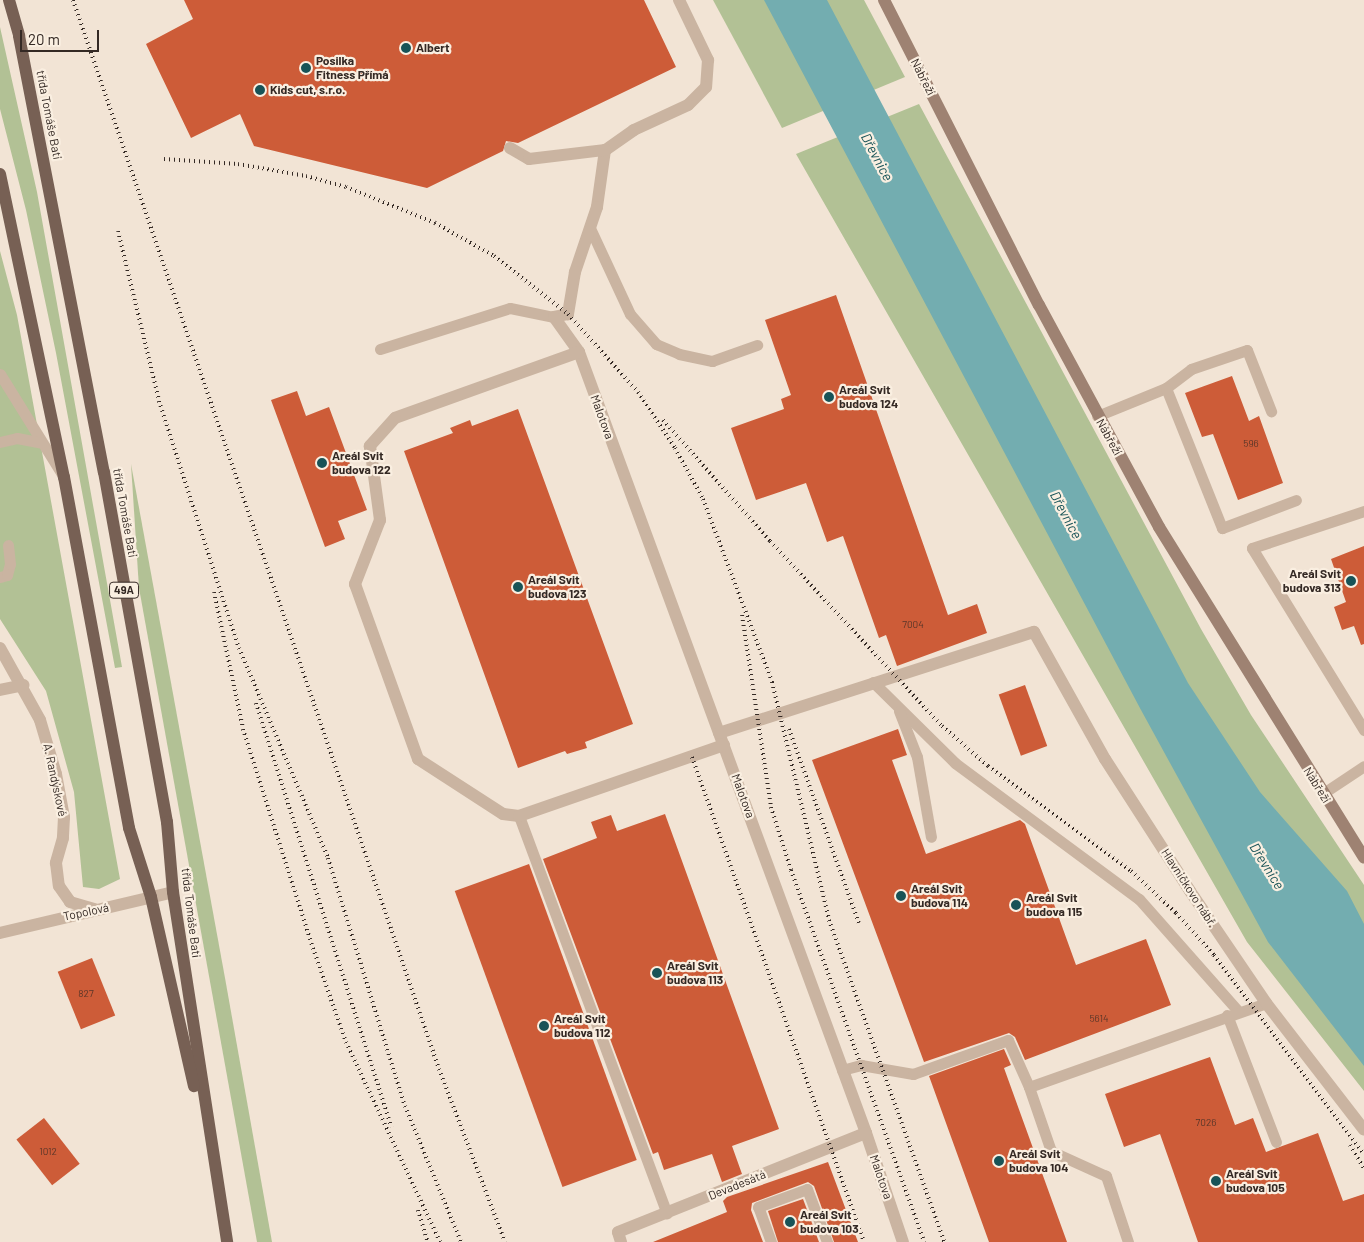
<!DOCTYPE html>
<html>
<head>
<meta charset="utf-8">
<style>
	body { margin:0 }
	#map { position:relative; width:1364px; height:1242px; overflow:hidden; background:#f2e4d5; font-family:Barlow,sans-serif }
	div>[style] { position:absolute }
	.green>* { inset:0; background:#b2c195 }
	.water>* { inset:0; background:#73adb0 }
	.building>* { inset:0; background:#cd5c38; transform-origin:0 0 }
	.lane>* { height:11px; margin:-5.5px; padding:0 5.5px; transform-origin:5.5px; border-radius:5.5px; background:#cab4a1 }
	.street>* { height:12px; margin:-6px; padding:0 6px; transform-origin:6px; border-radius:6px; background:#cab4a1 }
	.secondary>* { height:12px; margin:-6px; padding:0 6px; transform-origin:6px; border-radius:6px; background:#9e8272 }
	.primary>* { height:12px; margin:-6px; padding:0 6px; transform-origin:6px; border-radius:6px; background:#776054 }
	.rail>* { height:4px; margin-top:-2px; transform-origin:0; background:repeating-linear-gradient(90deg,#342924 0 1px,transparent 0 5px) }
	.dots>* { width:14px; height:14px; translate:-50% -50%; box-sizing:border-box; border:2px solid #faefe1; border-radius:50% }
	span { translate:-50% -50%; white-space:nowrap; text-align:center; line-height:1.15; -webkit-text-stroke:4.5px #faefe1; paint-order:stroke }
	.number-label { font-size:10px; color:#5a3629 }
	.number-label span { -webkit-text-stroke-width:0 }
	.shield-label span { padding:1px 4px; background:#faefe1; border:1px solid; border-radius:4px; -webkit-text-stroke-width:0 }
	.shield-label { font-size:11px; color:#342924; font-weight:700 }
	.poi-label { font-size:12px; color:#342924; font-weight:700 }
	.left { translate:0 -50%; text-align:left }
	.right { translate:-100% -50%; text-align:right }
	.street-label { font-size:12px; color:#342924 }
	.water-label { font-size:14px; color:#185357; font-style:italic }
	.scale { position:absolute; left:20px; top:30px; width:79px; height:22px; box-sizing:border-box; border:2px solid #342924; border-top:0; padding-left:6px; font-size:15px; line-height:18px; white-space:nowrap; color:#342924; -webkit-text-stroke:4px #faefe1; paint-order:stroke }
</style>
</head>
<body>
<div id="map">
	<div class="green">
		<i style="clip-path:polygon(713px 0,864px 0,905px 77px,782px 128px)"></i>
		<i style="clip-path:polygon(0 27px,37px 192px,122px 667px,115px 668px,56px 353px,26px 210px,0 109px)"></i>
		<i style="clip-path:polygon(919px 104px,1201px 629px,1251px 715px,1364px 885px,1364px 1091px,1247px 942px,796px 154px)"></i>
		<i style="clip-path:polygon(0 251px,17px 315px,120px 879px,99px 889px,83px 887px,74px 792px,46px 691px,0 619px)"></i>
		<i style="clip-path:polygon(131px 464px,225px 978px,272px 1242px,257px 1242px,139px 588px)"></i>
	</div>
	<div class="water">
		<i style="clip-path:polygon(764px 0,827px 0,1188px 683px,1260px 792px,1347px 891px,1364px 924px,1364px 1066px,1268px 942px,1141px 710px)"></i>
	</div>
	<div class="building">
		<i style="clip-path:polygon(184px 0,644px 0,676px 67px,518px 143px,506px 141px,503px 151px,427px 188px,254px 146px,240px 114px,191px 138px,146px 44px,193px 19px)"></i>
		<i style="clip-path:polygon(836px 295px,948px 615px,977px 604px,987px 633px,897px 666px,886px 635px,879px 638px,843px 536px,827px 542px,806px 483px,756px 500px,731px 428px,784px 409px,781px 399px,791px 395px,765px 320px)"></i>
		<i style="clip-path:polygon(1232px 376px,1249px 421px,1259px 416px,1283px 483px,1238px 500px,1213px 434px,1202px 437px,1185px 393px)"></i>
		<i style="clip-path:polygon(297px 391px,306px 416px,329px 407px,367px 510px,338px 521px,345px 539px,325px 547px,271px 400px)"></i>
		<i style="clip-path:polygon(518px 409px,633px 724px,585px 742px,587px 748px,567px 754px,565px 751px,518px 768px,404px 451px,453px 433px,450px 428px,470px 420px,472px 426px)"></i>
		<i style="clip-path:polygon(1364px 546px,1364px 644px,1361px 645px,1354px 626px,1342px 630px,1334px 607px,1346px 602px,1331px 559px)"></i>
		<i style="left:1025px;top:685px;width:65px;height:28px;rotate:70deg"></i>
		<i style="clip-path:polygon(898px 729px,907px 755px,892px 760px,926px 854px,1020px 820px,1025px 824px,1076px 965px,1146px 939px,1171px 1005px,1025px 1060px,1015px 1037px,1009px 1033px,924px 1062px,812px 760px)"></i>
		<i style="clip-path:polygon(665px 814px,779px 1129px,732px 1146px,742px 1174px,722px 1182px,712px 1154px,664px 1170px,658px 1152px,653px 1154px,543px 859px,597px 838px,591px 822px,611px 815px,617px 831px)"></i>
		<i style="left:529px;top:864px;width:315px;height:79px;rotate:70deg"></i>
		<i style="left:92px;top:958px;width:62px;height:37px;rotate:68deg"></i>
		<i style="clip-path:polygon(1004px 1049px,1011px 1065px,1004px 1068px,1067px 1242px,989px 1242px,929px 1076px)"></i>
		<i style="clip-path:polygon(1210px 1057px,1235px 1125px,1253px 1118px,1266px 1152px,1318px 1133px,1343px 1201px,1364px 1194px,1364px 1242px,1198px 1242px,1160px 1134px,1124px 1147px,1105px 1094px)"></i>
		<i style="left:44px;top:1118px;width:58px;height:35px;rotate:52deg"></i>
		<i style="clip-path:polygon(828px 1162px,858px 1242px,834px 1242px,814px 1186px,808px 1182px,752px 1203px,751px 1210px,763px 1242px,653px 1242px,727px 1212px,723px 1201px,727px 1197px)"></i>
		<i style="clip-path:polygon(803px 1199px,819px 1242px,778px 1242px,768px 1211px)"></i>
	</div>
	<div class="lane">
		<i style="left:590px;top:228px;width:95px;rotate:65.1deg"></i>
		<i style="left:630px;top:314px;width:40px;rotate:49deg"></i>
		<i style="left:656px;top:344px;width:25px;rotate:23deg"></i>
		<i style="left:679px;top:354px;width:34px;rotate:12deg"></i>
		<i style="left:712px;top:361px;width:48px;rotate:-19.6deg"></i>
		<i style="left:380px;top:349px;width:136px;rotate:-17.5deg"></i>
		<i style="left:510px;top:308px;width:45px;rotate:11.6deg"></i>
		<i style="left:0;top:374px;width:118px;rotate:58.2deg"></i>
		<i style="left:1166px;top:388px;width:31px;rotate:-37deg"></i>
		<i style="left:1191px;top:369px;width:59px;rotate:-18.7deg"></i>
		<i style="left:1247px;top:350px;width:66px;rotate:68.5deg"></i>
		<i style="left:1097px;top:416px;width:74px;rotate:-22.1deg"></i>
		<i style="left:1166px;top:388px;width:151px;rotate:68.2deg"></i>
		<i style="left:1222px;top:528px;width:79px;rotate:-20.7deg"></i>
		<i style="left:0;top:442px;width:17px;rotate:-13deg"></i>
		<i style="left:17px;top:438px;width:25px;rotate:11deg"></i>
		<i style="left:1364px;top:511px;width:118px;rotate:161.7deg"></i>
		<i style="left:1252px;top:548px;width:214px;rotate:58.4deg"></i>
		<i style="left:0;top:577px;width:7px;rotate:-16deg"></i>
		<i style="left:7px;top:575px;width:11px;rotate:-75deg"></i>
		<i style="left:10px;top:564px;width:19px;rotate:-96deg"></i>
		<i style="left:873px;top:682px;width:115px;rotate:44.6deg"></i>
		<i style="left:955px;top:763px;width:229px;rotate:36.5deg"></i>
		<i style="left:1139px;top:899px;width:149px;rotate:48.5deg"></i>
		<i style="left:899px;top:711px;width:49px;rotate:68.6deg"></i>
		<i style="left:917px;top:757px;width:81px;rotate:80.1deg"></i>
		<i style="left:1322px;top:794px;width:50px;rotate:-33.7deg"></i>
		<i style="left:519px;top:816px;width:424px;rotate:69.6deg"></i>
		<i style="left:1227px;top:1015px;width:136px;rotate:68.9deg"></i>
		<i style="left:842px;top:1070px;width:20px;rotate:-15deg"></i>
		<i style="left:861px;top:1065px;width:53px;rotate:9.8deg"></i>
		<i style="left:913px;top:1074px;width:101px;rotate:-19.7deg"></i>
		<i style="left:1008px;top:1040px;width:51px;rotate:65.9deg"></i>
		<i style="left:771px;top:1242px;width:37px;rotate:-110deg"></i>
		<i style="left:758px;top:1207px;width:52px;rotate:-20.2deg"></i>
		<i style="left:807px;top:1189px;width:57px;rotate:69.3deg"></i>
		<i style="left:1128px;top:1242px;width:70px;rotate:-108.4deg"></i>
		<i style="left:1106px;top:1176px;width:60px;rotate:-155.6deg"></i>
		<i style="left:1051px;top:1151px;width:68px;rotate:-109deg"></i>
		<i style="left:1029px;top:1087px;width:251px;rotate:-19.5deg"></i>
	</div>
	<div class="street">
		<i style="left:679px;top:0;width:67px;rotate:64.2deg"></i>
		<i style="left:708px;top:60px;width:27px;rotate:94deg"></i>
		<i style="left:706px;top:87px;width:25px;rotate:135deg"></i>
		<i style="left:688px;top:105px;width:60px;rotate:155.2deg"></i>
		<i style="left:634px;top:130px;width:35px;rotate:145deg"></i>
		<i style="left:605px;top:150px;width:58px;rotate:98deg"></i>
		<i style="left:597px;top:207px;width:69px;rotate:108.7deg"></i>
		<i style="left:575px;top:272px;width:43px;rotate:99.5deg"></i>
		<i style="left:568px;top:314px;width:14px;rotate:168deg"></i>
		<i style="left:554px;top:317px;width:43px;rotate:54.5deg"></i>
		<i style="left:579px;top:352px;width:832px;rotate:69.82deg"></i>
		<i style="left:866px;top:1133px;width:115px;rotate:71.3deg"></i>
		<i style="left:510px;top:148px;width:22px;rotate:30deg"></i>
		<i style="left:529px;top:159px;width:77px;rotate:-6.8deg"></i>
		<i style="left:579px;top:352px;width:195px;rotate:160.3deg"></i>
		<i style="left:395px;top:418px;width:38px;rotate:132deg"></i>
		<i style="left:370px;top:446px;width:75px;rotate:82.3deg"></i>
		<i style="left:380px;top:520px;width:69px;rotate:111.3deg"></i>
		<i style="left:355px;top:584px;width:186px;rotate:70.2deg"></i>
		<i style="left:418px;top:759px;width:101px;rotate:32.9deg"></i>
		<i style="left:503px;top:814px;width:16px;rotate:7deg"></i>
		<i style="left:519px;top:816px;width:217px;rotate:-19.1deg"></i>
		<i style="left:0;top:648px;width:82px;rotate:60.9deg"></i>
		<i style="left:40px;top:720px;width:56px;rotate:73.5deg"></i>
		<i style="left:56px;top:774px;width:44px;rotate:79.5deg"></i>
		<i style="left:64px;top:817px;width:21px;rotate:93deg"></i>
		<i style="left:63px;top:838px;width:26px;rotate:106deg"></i>
		<i style="left:56px;top:863px;width:23px;rotate:83deg"></i>
		<i style="left:59px;top:886px;width:19px;rotate:55deg"></i>
		<i style="left:70px;top:902px;width:26px;rotate:16deg"></i>
		<i style="left:0;top:690px;width:24px;rotate:-12deg"></i>
		<i style="left:719px;top:733px;width:331px;rotate:-17.8deg"></i>
		<i style="left:1034px;top:632px;width:145px;rotate:60.8deg"></i>
		<i style="left:1105px;top:759px;width:157px;rotate:57.2deg"></i>
		<i style="left:1190px;top:891px;width:135px;rotate:55.8deg"></i>
		<i style="left:1266px;top:1003px;width:160px;rotate:52.3deg"></i>
		<i style="left:0;top:933px;width:178px;rotate:-13.3deg"></i>
		<i style="left:621px;top:1242px;width:10px;rotate:-107deg"></i>
		<i style="left:618px;top:1232px;width:267px;rotate:-21.8deg"></i>
	</div>
	<div class="secondary">
		<i style="left:884px;top:0;width:342px;rotate:63.1deg"></i>
		<i style="left:1039px;top:305px;width:252px;rotate:61.6deg"></i>
		<i style="left:1159px;top:527px;width:389px;rotate:58.2deg"></i>
	</div>
	<div class="primary">
		<i style="left:9px;top:0;width:37px;rotate:74deg"></i>
		<i style="left:19px;top:36px;width:444px;rotate:79deg"></i>
		<i style="left:104px;top:472px;width:356px;rotate:79.8deg"></i>
		<i style="left:167px;top:822px;width:70px;rotate:85.1deg"></i>
		<i style="left:173px;top:892px;width:354px;rotate:81.2deg"></i>
		<i style="left:0;top:174px;width:310px;rotate:78.1deg"></i>
		<i style="left:64px;top:477px;width:357px;rotate:79.5deg"></i>
		<i style="left:129px;top:828px;width:72px;rotate:72.3deg"></i>
		<i style="left:151px;top:897px;width:194px;rotate:77.2deg"></i>
	</div>
	<div class="rail">
		<i style="left:73px;top:0;width:1130px;rotate:71.1deg"></i>
		<i style="left:439px;top:1069px;width:185px;rotate:69.1deg"></i>
		<i style="left:164px;top:159px;width:74px;rotate:3.9deg"></i>
		<i style="left:238px;top:164px;width:69px;rotate:10deg"></i>
		<i style="left:306px;top:176px;width:41px;rotate:15.4deg"></i>
		<i style="left:346px;top:187px;width:96px;rotate:22deg"></i>
		<i style="left:435px;top:223px;width:68px;rotate:29.2deg"></i>
		<i style="left:494px;top:256px;width:94px;rotate:38.1deg"></i>
		<i style="left:568px;top:314px;width:105px;rotate:48.1deg"></i>
		<i style="left:638px;top:392px;width:67px;rotate:56.5deg"></i>
		<i style="left:675px;top:448px;width:58px;rotate:61.2deg"></i>
		<i style="left:703px;top:499px;width:196px;rotate:69.3deg"></i>
		<i style="left:772px;top:682px;width:245px;rotate:76.5deg"></i>
		<i style="left:829px;top:920px;width:342px;rotate:70.3deg"></i>
		<i style="left:118px;top:231px;width:175px;rotate:76.4deg"></i>
		<i style="left:159px;top:401px;width:260px;rotate:72.1deg"></i>
		<i style="left:239px;top:648px;width:228px;rotate:67deg"></i>
		<i style="left:328px;top:858px;width:260px;rotate:72.8deg"></i>
		<i style="left:405px;top:1106px;width:147px;rotate:67.6deg"></i>
		<i style="left:663px;top:420px;width:162px;rotate:48.5deg"></i>
		<i style="left:770px;top:541px;width:253px;rotate:47.1deg"></i>
		<i style="left:942px;top:726px;width:61px;rotate:41deg"></i>
		<i style="left:988px;top:766px;width:177px;rotate:36.3deg"></i>
		<i style="left:1131px;top:871px;width:62px;rotate:43deg"></i>
		<i style="left:1176px;top:913px;width:57px;rotate:47.9deg"></i>
		<i style="left:1214px;top:955px;width:249px;rotate:53deg"></i>
		<i style="left:214px;top:592px;width:140px;rotate:78deg"></i>
		<i style="left:243px;top:729px;width:230px;rotate:72.3deg"></i>
		<i style="left:313px;top:948px;width:100px;rotate:70.7deg"></i>
		<i style="left:346px;top:1042px;width:221px;rotate:64.8deg"></i>
		<i style="left:742px;top:615px;width:194px;rotate:81.4deg"></i>
		<i style="left:771px;top:807px;width:66px;rotate:72.4deg"></i>
		<i style="left:791px;top:870px;width:395px;rotate:70.3deg"></i>
		<i style="left:256px;top:703px;width:445px;rotate:72.3deg"></i>
		<i style="left:789px;top:729px;width:206px;rotate:70.2deg"></i>
		<i style="left:692px;top:757px;width:515px;rotate:70.47deg"></i>
		<i style="left:1350px;top:1145px;width:27px;rotate:59deg"></i>
		<i style="left:418px;top:1210px;width:34px;rotate:73deg"></i>
	</div>
	<div class="dots">
		<i style="left:406px;top:48px;background:#185357"></i>
		<i style="left:306px;top:68px;background:#185357"></i>
		<i style="left:260px;top:90px;background:#185357"></i>
		<i style="left:829px;top:397px;background:#185357"></i>
		<i style="left:322px;top:463px;background:#185357"></i>
		<i style="left:1351px;top:581px;background:#185357"></i>
		<i style="left:518px;top:587px;background:#185357"></i>
		<i style="left:901px;top:896px;background:#185357"></i>
		<i style="left:1016px;top:905px;background:#185357"></i>
		<i style="left:657px;top:973px;background:#185357"></i>
		<i style="left:544px;top:1026px;background:#185357"></i>
		<i style="left:999px;top:1161px;background:#185357"></i>
		<i style="left:1216px;top:1181px;background:#185357"></i>
		<i style="left:790px;top:1222px;background:#185357"></i>
	</div>
	<div class="number-label">
		<span style="left:1251px;top:444px">596</span>
		<span style="left:913px;top:625px">7004</span>
		<span style="left:86px;top:994px">827</span>
		<span style="left:1099px;top:1019px">5614</span>
		<span style="left:1206px;top:1123px">7026</span>
		<span style="left:48px;top:1152px">1012</span>
	</div>
	<div class="shield-label">
		<span style="left:124px;top:590px">49A</span>
	</div>
	<div class="poi-label">
		<span class="left" style="left:416px;top:48px">Albert</span>
		<span class="left" style="left:316px;top:68px">Posilka<br>Fitness Přímá</span>
		<span class="left" style="left:270px;top:90px">Kids cut, s.r.o.</span>
		<span class="left" style="left:839px;top:397px">Areál Svit<br>budova 124</span>
		<span class="left" style="left:332px;top:463px">Areál Svit<br>budova 122</span>
		<span class="right" style="left:1341px;top:581px">Areál Svit<br>budova 313</span>
		<span class="left" style="left:528px;top:587px">Areál Svit<br>budova 123</span>
		<span class="left" style="left:911px;top:896px">Areál Svit<br>budova 114</span>
		<span class="left" style="left:1026px;top:905px">Areál Svit<br>budova 115</span>
		<span class="left" style="left:667px;top:973px">Areál Svit<br>budova 113</span>
		<span class="left" style="left:554px;top:1026px">Areál Svit<br>budova 112</span>
		<span class="left" style="left:1009px;top:1161px">Areál Svit<br>budova 104</span>
		<span class="left" style="left:1226px;top:1181px">Areál Svit<br>budova 105</span>
		<span class="left" style="left:800px;top:1222px">Areál Svit<br>budova 103</span>
	</div>
	<div class="street-label">
		<span style="left:923px;top:77px;rotate:63deg">Nábřeží</span>
		<span style="left:49px;top:115px;rotate:79deg">třída Tomáše Bati</span>
		<span style="left:602px;top:417px;rotate:70deg">Malotova</span>
		<span style="left:1109px;top:437px;rotate:61deg">Nábřeží</span>
		<span style="left:125px;top:513px;rotate:80deg">třída Tomáše Bati</span>
		<span style="left:55px;top:780px;rotate:78deg">A. Randýskové</span>
		<span style="left:1317px;top:785px;rotate:58deg">Nábřeží</span>
		<span style="left:743px;top:796px;rotate:70deg">Malotova</span>
		<span style="left:1189px;top:888px;rotate:57deg">Hlavničkovo nábř.</span>
		<span style="left:86px;top:912px;rotate:-12deg">Topolová</span>
		<span style="left:191px;top:913px;rotate:83deg">třída Tomáše Bati</span>
		<span style="left:881px;top:1177px;rotate:71deg">Malotova</span>
		<span style="left:737px;top:1185px;rotate:-22deg">Devadesátá</span>
	</div>
	<div class="water-label">
		<span style="left:877px;top:157px;rotate:62deg">Dřevnice</span>
		<span style="left:1066px;top:515px;rotate:62deg">Dřevnice</span>
		<span style="left:1267px;top:866px;rotate:58deg">Dřevnice</span>
	</div>
	<div class="scale">20 m</div>
</div>
</body>
</html>
